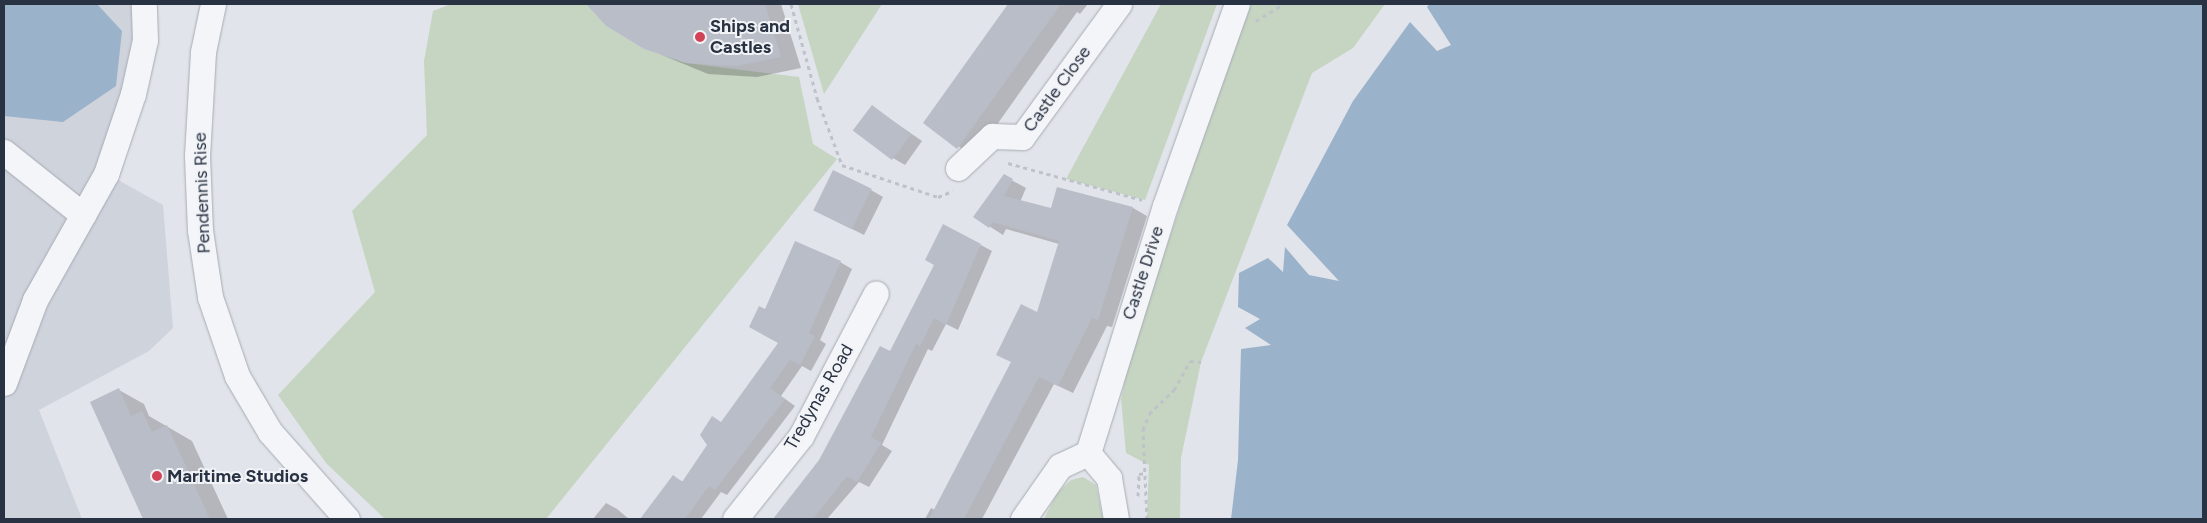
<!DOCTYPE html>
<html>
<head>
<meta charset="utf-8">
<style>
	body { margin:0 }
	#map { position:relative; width:2207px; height:523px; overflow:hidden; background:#e1e4ea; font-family:Figtree,sans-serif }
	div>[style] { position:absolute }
	.built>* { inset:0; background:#cfd3dc }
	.green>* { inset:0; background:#c6d4c2 }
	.water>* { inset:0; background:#9bb2cb }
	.shadow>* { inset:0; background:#0003 }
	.building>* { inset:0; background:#b8bdc7; transform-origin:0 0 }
	.path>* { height:3px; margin-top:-1.5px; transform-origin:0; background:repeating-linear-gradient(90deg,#bfc2c9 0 4px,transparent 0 8px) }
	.roads { filter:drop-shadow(0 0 1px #a6abb4) drop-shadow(0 0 1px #a6abb4) }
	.minor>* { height:25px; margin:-12.5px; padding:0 12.5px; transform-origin:12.5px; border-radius:12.5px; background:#f4f5f8 }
	.dots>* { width:14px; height:14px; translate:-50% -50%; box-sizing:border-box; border:2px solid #f1f3f7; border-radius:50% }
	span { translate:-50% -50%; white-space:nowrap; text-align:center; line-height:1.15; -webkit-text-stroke:4px #f1f3f7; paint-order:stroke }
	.poi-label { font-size:18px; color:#293242; font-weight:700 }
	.left { translate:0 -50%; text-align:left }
	.street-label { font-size:18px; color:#293242 }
	.frame { position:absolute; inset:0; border:5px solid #293242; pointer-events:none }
</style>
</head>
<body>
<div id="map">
	<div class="built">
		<i style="clip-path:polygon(4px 4px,142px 4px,104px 172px,163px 205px,173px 328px,149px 351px,39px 410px,82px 519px,4px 519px)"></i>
	</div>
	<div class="green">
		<i style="clip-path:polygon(451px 4px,586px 4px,606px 26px,644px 49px,686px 63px,799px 77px,813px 144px,837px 159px,546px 519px,385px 519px,326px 463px,278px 395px,375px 292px,352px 211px,427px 135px,424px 61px,433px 11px)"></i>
		<i style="clip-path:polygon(798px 4px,882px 4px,824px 94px)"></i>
		<i style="clip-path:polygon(1161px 4px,1217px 4px,1145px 200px,1066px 179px)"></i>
		<i style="clip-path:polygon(1248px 4px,1385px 4px,1353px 48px,1312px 73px,1201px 362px,1181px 458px,1180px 519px,1147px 519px,1149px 465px,1126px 453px,1121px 399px,1132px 350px)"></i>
		<i style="clip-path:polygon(1083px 477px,1096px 485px,1103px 519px,1044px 519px,1057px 493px,1071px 480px)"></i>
	</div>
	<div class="water">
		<i style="clip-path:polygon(4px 4px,97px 4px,122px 31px,116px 86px,63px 122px,4px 116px)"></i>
		<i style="clip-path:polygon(1429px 4px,2203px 4px,2203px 519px,1231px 519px,1238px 460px,1241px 349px,1271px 345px,1245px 328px,1260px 319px,1238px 307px,1239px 273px,1268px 258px,1283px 272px,1285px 247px,1309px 275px,1339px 281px,1287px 225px,1353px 101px,1410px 22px,1437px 51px,1451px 45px,1427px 7px)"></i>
	</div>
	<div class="shadow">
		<i style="clip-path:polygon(587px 4px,781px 4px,801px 68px,757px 77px,708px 74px,645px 48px,606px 25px)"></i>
		<i style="clip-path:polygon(1014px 4px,1088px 4px,1080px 14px,1077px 12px,974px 157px,925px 123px)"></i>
		<i style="clip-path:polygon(883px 114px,922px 141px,905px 165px,893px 158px)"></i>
		<i style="clip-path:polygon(1004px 176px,1026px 188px,1020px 202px,1052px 210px,1058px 188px,1133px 208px,1147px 216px,1112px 327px,1107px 326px,1073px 393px,1054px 384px,982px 519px,925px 519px,931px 508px,935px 510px,1038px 314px,1059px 244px,1006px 229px,1003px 235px,975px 217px)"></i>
		<i style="clip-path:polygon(871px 190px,883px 197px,864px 235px,826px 216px)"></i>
		<i style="clip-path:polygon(981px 245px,992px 251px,958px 330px,946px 324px,932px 351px,928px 349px,882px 445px,892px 451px,869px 487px,859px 482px,827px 519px,774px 519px,820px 461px,890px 352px)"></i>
		<i style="clip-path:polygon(840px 262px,852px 269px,820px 340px,826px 344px,811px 371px,802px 366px,781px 396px,795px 406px,727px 495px,721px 492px,701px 519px,642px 519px,673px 476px,683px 482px,779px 343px,766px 311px)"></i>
		<i style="clip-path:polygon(119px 390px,144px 404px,149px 416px,192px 441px,228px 519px,144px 519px,91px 403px)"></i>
		<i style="clip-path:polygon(606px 503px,617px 509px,629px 519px,593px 519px)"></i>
	</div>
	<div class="building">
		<i style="clip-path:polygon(586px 4px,765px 4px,781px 57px,736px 66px,686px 63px,644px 49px,606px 26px)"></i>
		<i style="clip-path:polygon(1008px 4px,1061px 4px,957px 149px,923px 123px)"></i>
		<i style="left:872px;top:105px;width:49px;height:32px;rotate:37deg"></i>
		<i style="left:833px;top:170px;width:43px;height:45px;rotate:26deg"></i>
		<i style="clip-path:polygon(1004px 174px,1013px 179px,1004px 196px,1051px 208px,1057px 187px,1133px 207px,1098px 320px,1092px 318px,1058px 386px,1039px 377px,964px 519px,929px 519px,1011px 362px,996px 355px,1021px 304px,1037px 312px,1059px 241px,992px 222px,989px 228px,973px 217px)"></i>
		<i style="clip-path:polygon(943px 224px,981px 244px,946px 325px,934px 318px,920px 346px,916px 344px,871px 437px,881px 443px,857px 482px,847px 476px,813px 519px,773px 519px,819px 460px,880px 346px,890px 351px,934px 265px,925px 260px)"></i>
		<i style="clip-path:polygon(795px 241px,841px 261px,809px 333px,815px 336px,800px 365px,790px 360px,770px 388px,785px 399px,715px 490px,709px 486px,685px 519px,640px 519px,673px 475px,682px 482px,707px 445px,700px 435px,712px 416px,721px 422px,778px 343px,749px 327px,759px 306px,765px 309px)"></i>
		<i style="clip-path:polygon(119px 388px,131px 416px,142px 411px,152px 432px,167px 425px,210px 519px,143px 519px,90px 402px)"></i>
	</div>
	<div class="path">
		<i style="left:791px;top:4px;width:98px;rotate:74.5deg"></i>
		<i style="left:817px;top:98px;width:72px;rotate:69.5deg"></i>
		<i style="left:842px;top:165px;width:101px;rotate:18.4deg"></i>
		<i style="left:938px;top:197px;width:16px;rotate:-22deg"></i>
		<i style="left:1256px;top:21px;width:32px;rotate:-32deg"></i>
		<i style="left:1008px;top:163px;width:139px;rotate:15.4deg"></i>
		<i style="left:1138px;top:496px;width:22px;rotate:-87deg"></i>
		<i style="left:1139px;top:474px;width:7px;rotate:-8deg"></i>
		<i style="left:1147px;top:519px;width:89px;rotate:-92.6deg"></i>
		<i style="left:1143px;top:430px;width:17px;rotate:-69deg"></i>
		<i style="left:1149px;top:414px;width:35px;rotate:-44deg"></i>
		<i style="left:1174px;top:390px;width:33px;rotate:-61deg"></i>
		<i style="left:1190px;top:361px;width:11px;rotate:5deg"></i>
	</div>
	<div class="roads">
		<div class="minor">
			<i style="left:213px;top:4px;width:49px;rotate:101.8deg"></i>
			<i style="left:203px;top:52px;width:104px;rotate:93.3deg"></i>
			<i style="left:197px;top:156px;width:74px;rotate:87.7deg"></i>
			<i style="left:200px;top:230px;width:68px;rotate:81.5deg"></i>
			<i style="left:210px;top:297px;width:83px;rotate:71.1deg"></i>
			<i style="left:237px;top:376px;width:65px;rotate:59.5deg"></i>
			<i style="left:270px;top:432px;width:116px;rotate:48.5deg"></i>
			<i style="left:4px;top:152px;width:101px;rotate:38.6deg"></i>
			<i style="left:958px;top:168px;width:47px;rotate:-43.3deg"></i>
			<i style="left:992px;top:136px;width:30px;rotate:2deg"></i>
			<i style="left:1022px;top:137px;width:165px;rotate:-53.9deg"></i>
			<i style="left:4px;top:383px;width:89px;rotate:-69.5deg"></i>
			<i style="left:35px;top:300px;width:145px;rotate:-60.6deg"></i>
			<i style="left:106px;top:174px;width:84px;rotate:-71.4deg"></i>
			<i style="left:133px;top:94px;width:55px;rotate:-77.5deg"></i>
			<i style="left:145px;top:40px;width:36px;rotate:-92deg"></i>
			<i style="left:1088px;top:453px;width:259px;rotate:-72.7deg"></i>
			<i style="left:1165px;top:206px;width:214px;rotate:-70.4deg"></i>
			<i style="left:1088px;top:453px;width:33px;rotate:50deg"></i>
			<i style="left:1109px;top:478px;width:42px;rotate:80.3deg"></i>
			<i style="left:735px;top:519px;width:106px;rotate:-51.5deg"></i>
			<i style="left:801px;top:436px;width:161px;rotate:-62.3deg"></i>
			<i style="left:1023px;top:519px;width:65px;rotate:-55.1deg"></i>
			<i style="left:1060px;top:466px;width:31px;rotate:-25deg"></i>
		</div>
	</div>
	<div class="dots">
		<i style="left:700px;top:37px;background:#d24358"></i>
		<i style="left:157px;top:476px;background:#d24358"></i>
	</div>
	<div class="poi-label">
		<span class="left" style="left:710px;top:37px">Ships and<br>Castles</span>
		<span class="left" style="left:167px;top:476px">Maritime Studios</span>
	</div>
	<div class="street-label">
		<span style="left:1057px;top:89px;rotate:-54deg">Castle Close</span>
		<span style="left:202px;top:193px;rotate:-92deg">Pendennis Rise</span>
		<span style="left:1143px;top:273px;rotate:-72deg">Castle Drive</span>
		<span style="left:819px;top:397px;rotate:-60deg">Tredynas Road</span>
	</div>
	<div class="frame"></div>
</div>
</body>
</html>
